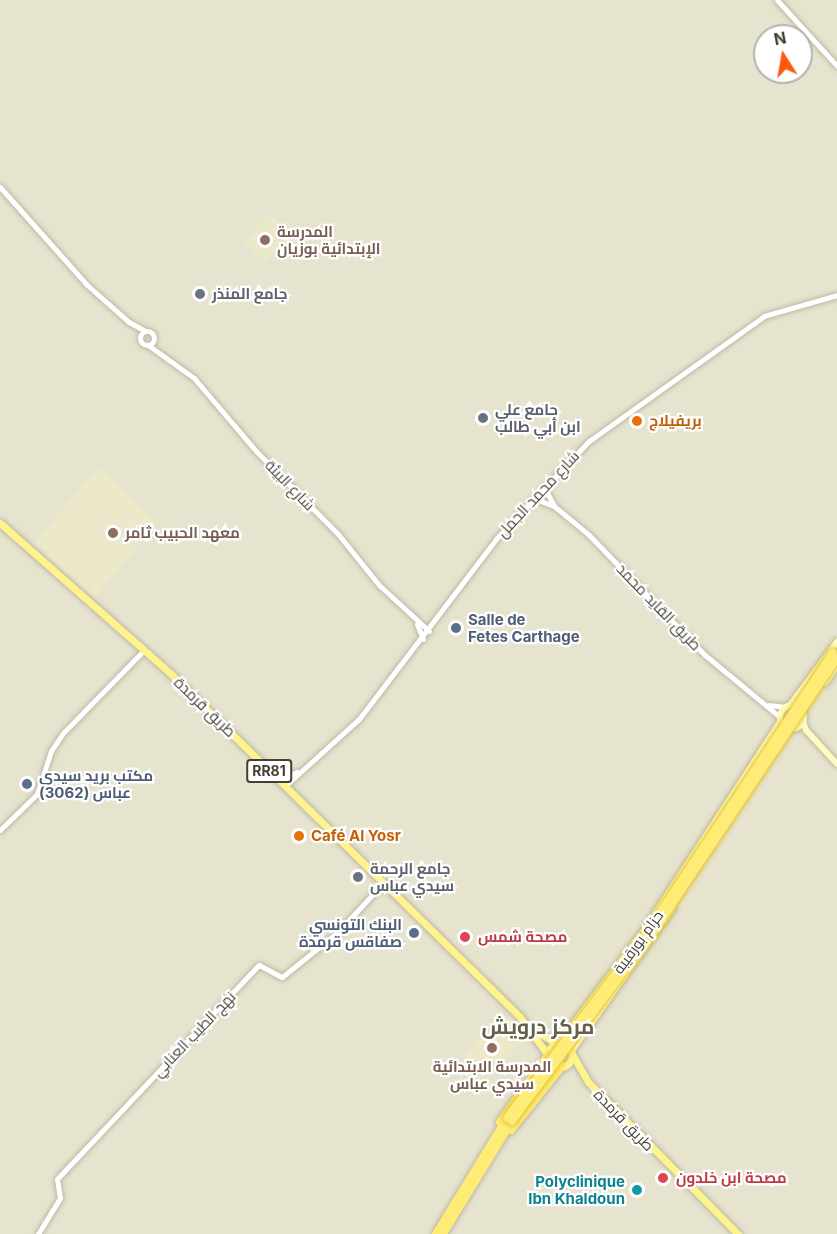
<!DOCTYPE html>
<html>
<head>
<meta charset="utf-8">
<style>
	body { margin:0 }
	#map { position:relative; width:837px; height:1234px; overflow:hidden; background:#f2f0e1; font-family:Inter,Cairo,sans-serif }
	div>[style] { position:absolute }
	.residential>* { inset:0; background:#e6e3cf }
	.education>* { inset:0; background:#ece8ca }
	.roads { filter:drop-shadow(0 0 2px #bdb9a4) drop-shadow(0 0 2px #bdb9a4) }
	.tertiary>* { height:5px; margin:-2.5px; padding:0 2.5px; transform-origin:2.5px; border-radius:2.5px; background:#fff }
	.tertiary>.ring { margin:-2.5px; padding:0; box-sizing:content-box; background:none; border:5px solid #fff; border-radius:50% }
	.secondary>* { height:6px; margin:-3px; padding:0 3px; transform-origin:3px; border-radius:3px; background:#fffbbe }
	.secondary>.ring { margin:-3px; padding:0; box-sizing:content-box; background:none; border:6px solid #fffbbe; border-radius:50% }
	.primary>* { height:7px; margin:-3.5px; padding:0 3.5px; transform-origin:3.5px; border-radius:3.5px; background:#fff38d }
	.primary>.ring { margin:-3.5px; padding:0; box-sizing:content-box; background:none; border:7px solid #fff38d; border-radius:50% }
	.trunk>* { height:8px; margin:-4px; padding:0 4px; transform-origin:4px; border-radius:4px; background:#ffec76 }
	.bridges { filter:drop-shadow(0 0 2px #e4c029) drop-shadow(0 0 2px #e4c029) }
	.trunk-bridge>* { height:8px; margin:-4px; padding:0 4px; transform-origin:4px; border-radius:4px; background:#ffec76 }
	.dots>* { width:16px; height:16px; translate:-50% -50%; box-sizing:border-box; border:3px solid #fff; border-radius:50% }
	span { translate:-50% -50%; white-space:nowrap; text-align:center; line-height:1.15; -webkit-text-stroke:4.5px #fff; paint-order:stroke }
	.shield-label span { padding:2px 4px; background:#fff; border:2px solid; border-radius:4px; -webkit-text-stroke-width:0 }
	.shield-label { font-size:14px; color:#433f32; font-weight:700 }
	.education-label { font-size:15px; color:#785e54; font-weight:700 }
	.left { translate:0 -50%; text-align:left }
	.worship-label { font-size:15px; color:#5b616d; font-weight:700 }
	.food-label { font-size:15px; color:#c56008; font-weight:700 }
	.street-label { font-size:15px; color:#433f32 }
	.service-label { font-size:15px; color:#4e5e75; font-weight:700 }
	.right { translate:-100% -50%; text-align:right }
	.health-label { font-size:15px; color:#be3a42; font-weight:700 }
	.culture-label { font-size:15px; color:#0d838f; font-weight:700 }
	.district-label { font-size:21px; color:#665f49; font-weight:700 }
	.north { position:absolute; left:753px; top:24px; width:60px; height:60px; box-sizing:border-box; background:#fff; border:2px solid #b4b2ad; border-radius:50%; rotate:349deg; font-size:16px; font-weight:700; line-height:24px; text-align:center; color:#433f32 }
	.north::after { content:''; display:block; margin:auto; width:21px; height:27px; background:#ff5a0b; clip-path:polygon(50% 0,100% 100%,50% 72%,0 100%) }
</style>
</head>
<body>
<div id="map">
	<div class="residential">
		<i style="clip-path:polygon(evenodd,0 0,837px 0,837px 1234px,0 1234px,0 0,765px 36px,801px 36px,801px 72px,765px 72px,765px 36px)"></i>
	</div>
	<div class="education">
		<i style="clip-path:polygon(267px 216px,272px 216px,290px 236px,265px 261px,244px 242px)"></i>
		<i style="clip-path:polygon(99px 466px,157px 524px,96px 596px,91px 596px,33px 544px)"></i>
		<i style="clip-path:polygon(509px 1016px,527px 1035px,489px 1076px,463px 1055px,481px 1035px,487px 1040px)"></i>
	</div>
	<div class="roads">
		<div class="tertiary">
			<i style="left:777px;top:0;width:89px;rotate:47.7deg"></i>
			<i style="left:0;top:187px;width:130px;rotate:48.4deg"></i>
			<i style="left:86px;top:284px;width:57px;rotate:41.5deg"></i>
			<i style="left:129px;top:322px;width:18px;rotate:29deg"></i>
			<i class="ring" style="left:140px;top:331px;width:9px;height:9px"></i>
			<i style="left:148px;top:345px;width:57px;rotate:35.7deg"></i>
			<i style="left:194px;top:378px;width:96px;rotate:49.7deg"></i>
			<i style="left:256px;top:451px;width:117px;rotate:45.3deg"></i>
			<i style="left:338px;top:534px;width:65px;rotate:51.2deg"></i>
			<i style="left:379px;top:585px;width:68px;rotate:42.6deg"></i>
			<i style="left:544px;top:487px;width:21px;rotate:62deg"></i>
			<i style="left:554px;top:506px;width:45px;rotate:39.6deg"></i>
			<i style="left:589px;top:535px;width:167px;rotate:46deg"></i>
			<i style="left:705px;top:655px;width:97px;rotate:39.6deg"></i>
			<i style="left:533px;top:498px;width:22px;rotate:21deg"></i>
			<i style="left:417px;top:624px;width:16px;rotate:68deg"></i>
			<i style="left:769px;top:705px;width:17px;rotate:7deg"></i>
			<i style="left:279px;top:780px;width:20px;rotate:-24deg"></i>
			<i style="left:285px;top:786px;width:100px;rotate:-42.2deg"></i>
			<i style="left:359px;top:719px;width:226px;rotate:-52.7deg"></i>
			<i style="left:496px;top:539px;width:135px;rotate:-46.5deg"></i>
			<i style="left:589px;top:441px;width:215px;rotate:-35.5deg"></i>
			<i style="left:764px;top:316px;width:76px;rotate:-16deg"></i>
			<i style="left:0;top:830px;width:52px;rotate:-44.2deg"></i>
			<i style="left:37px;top:794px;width:45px;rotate:-72deg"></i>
			<i style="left:51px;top:751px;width:23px;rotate:-56deg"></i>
			<i style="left:64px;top:732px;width:115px;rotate:-45.7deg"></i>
			<i style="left:38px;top:1234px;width:42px;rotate:-58.6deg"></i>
			<i style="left:60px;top:1198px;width:19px;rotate:-99deg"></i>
			<i style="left:57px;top:1179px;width:294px;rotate:-46.7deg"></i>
			<i style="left:259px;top:965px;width:26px;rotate:28deg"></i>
			<i style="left:282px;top:977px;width:72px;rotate:-38.8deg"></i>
			<i style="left:338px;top:932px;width:67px;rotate:-47.4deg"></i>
		</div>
		<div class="secondary">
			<i style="left:825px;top:683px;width:21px;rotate:-55deg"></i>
			<i style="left:790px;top:705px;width:79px;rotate:-53.3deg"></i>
			<i class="ring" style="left:780px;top:705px;width:18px;height:18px"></i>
			<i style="left:803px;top:721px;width:9px;rotate:72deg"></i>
			<i style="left:806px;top:730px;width:46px;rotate:47.6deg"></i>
			<i style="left:559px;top:1043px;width:143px;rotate:-53deg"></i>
			<i style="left:645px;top:929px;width:249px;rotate:-56.9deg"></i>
			<i style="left:571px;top:1052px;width:176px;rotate:-54.7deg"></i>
		</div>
		<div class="primary">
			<i style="left:0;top:523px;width:228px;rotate:41.4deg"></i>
			<i style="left:171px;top:674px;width:489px;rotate:44.5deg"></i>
			<i style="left:520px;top:1017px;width:47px;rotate:53.6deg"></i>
			<i style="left:534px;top:1030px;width:26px;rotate:31deg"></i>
			<i class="ring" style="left:548px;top:1043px;width:17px;height:17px"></i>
			<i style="left:572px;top:1054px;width:32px;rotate:60deg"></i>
			<i style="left:588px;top:1082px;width:214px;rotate:45.4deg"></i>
		</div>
		<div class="trunk">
			<i style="left:500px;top:1122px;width:82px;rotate:-54.4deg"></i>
			<i style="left:511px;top:1130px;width:82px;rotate:-51.4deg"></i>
			<i style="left:436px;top:1234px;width:136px;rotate:-58.5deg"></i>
			<i style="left:443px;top:1234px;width:132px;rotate:-58.6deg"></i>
		</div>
	</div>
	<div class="bridges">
		<div class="trunk-bridge">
			<i style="left:507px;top:1118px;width:234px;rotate:-53deg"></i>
			<i style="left:648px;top:931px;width:334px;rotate:-56.4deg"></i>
			<i style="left:512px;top:1121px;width:234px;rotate:-53.2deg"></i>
			<i style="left:652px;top:934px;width:332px;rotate:-56.2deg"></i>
		</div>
	</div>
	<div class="dots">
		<i style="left:265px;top:240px;background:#8d6e63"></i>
		<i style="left:200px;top:294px;background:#6b7280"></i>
		<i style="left:483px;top:418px;background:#6b7280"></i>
		<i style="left:637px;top:421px;background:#e8710a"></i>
		<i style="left:113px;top:533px;background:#8d6e63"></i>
		<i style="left:456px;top:628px;background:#5c6f8a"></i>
		<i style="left:27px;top:784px;background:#5c6f8a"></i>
		<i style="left:299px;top:836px;background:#e8710a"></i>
		<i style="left:358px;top:877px;background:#6b7280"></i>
		<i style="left:414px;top:933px;background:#5c6f8a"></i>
		<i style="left:465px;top:937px;background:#e0444e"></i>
		<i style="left:492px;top:1048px;background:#8d6e63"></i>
		<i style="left:663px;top:1178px;background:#e0444e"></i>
		<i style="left:637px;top:1190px;background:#0f9aa8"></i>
	</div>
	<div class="shield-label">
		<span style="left:269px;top:771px">RR81</span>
	</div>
	<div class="education-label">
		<span class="left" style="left:277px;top:240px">المدرسة<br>الإبتدائية بوزيان</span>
		<span class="left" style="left:125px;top:533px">معهد الحبيب ثامر</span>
		<span style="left:492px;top:1075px">المدرسة الابتدائية<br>سيدي عباس</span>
	</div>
	<div class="worship-label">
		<span class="left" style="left:212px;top:294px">جامع المنذر</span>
		<span class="left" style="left:495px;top:418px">جامع علي<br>ابن أبي طالب</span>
		<span class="left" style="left:370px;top:877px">جامع الرحمة<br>سيدي عباس</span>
	</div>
	<div class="food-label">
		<span class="left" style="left:649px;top:421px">بريفيلاج</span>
		<span class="left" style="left:311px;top:836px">Café Al Yosr</span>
	</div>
	<div class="street-label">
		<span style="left:290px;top:485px;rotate:46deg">شارع البيئة</span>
		<span style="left:538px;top:494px;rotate:-47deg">شارع محمد الجمل</span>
		<span style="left:659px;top:607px;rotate:46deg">طريق القايد محمد</span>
		<span style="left:205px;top:707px;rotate:44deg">طريق قرمدة</span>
		<span style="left:638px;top:942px;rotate:-54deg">حزام بورقيبة</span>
		<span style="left:194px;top:1034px;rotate:-46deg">نهج الطيب العنابي</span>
		<span style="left:624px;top:1120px;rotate:46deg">طريق قرمدة</span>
	</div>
	<div class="service-label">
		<span class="left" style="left:468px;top:628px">Salle de<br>Fetes Carthage</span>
		<span class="left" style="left:39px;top:784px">مكتب بريد سيدي<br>عباس (3062)</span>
		<span class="right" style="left:402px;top:933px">البنك التونسي<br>صفاقس قرمدة</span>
	</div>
	<div class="health-label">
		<span class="left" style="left:478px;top:937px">مصحة شمس</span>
		<span class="left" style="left:676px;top:1178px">مصحة ابن خلدون</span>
	</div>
	<div class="culture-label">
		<span class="right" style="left:625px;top:1190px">Polyclinique<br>Ibn Khaldoun</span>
	</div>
	<div class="district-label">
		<span style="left:538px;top:1027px">مركز درويش</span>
	</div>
	<div class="north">N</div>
</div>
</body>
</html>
